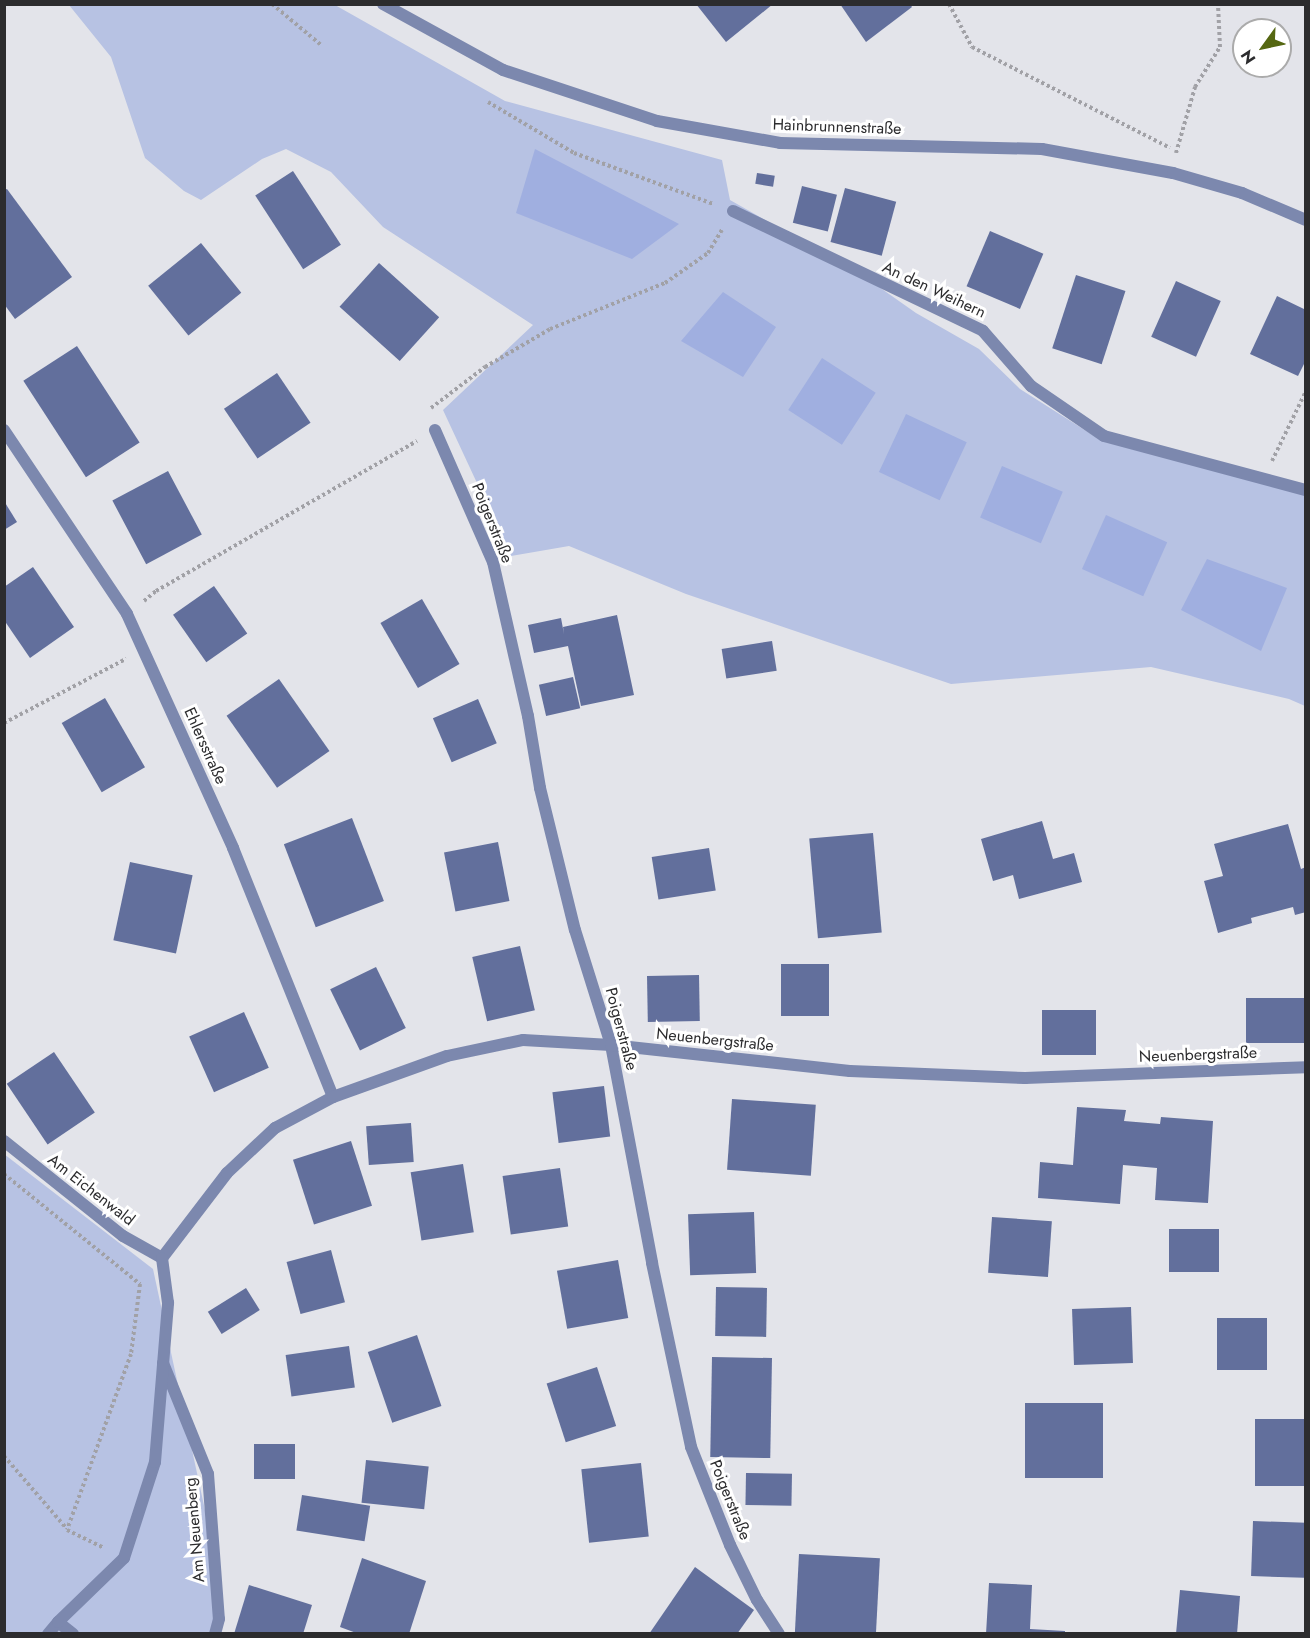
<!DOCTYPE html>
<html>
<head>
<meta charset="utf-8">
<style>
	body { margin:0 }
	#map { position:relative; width:1310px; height:1638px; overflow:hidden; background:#e3e4ea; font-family:Jost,sans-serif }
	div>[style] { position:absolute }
	.green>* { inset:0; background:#b7c2e3 }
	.water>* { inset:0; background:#a0afe0; transform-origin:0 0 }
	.building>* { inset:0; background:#626f9c; transform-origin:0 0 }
	.path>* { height:4px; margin-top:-2px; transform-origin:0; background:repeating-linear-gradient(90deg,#a1a1a6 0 3px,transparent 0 6px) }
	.pedestrian>* { height:12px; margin:-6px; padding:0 6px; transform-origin:6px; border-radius:6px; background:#7c88ae }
	.minor>* { height:12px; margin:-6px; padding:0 6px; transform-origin:6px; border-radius:6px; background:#7c88ae }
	span { translate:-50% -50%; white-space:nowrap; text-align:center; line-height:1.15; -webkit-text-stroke:6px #fff; paint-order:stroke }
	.street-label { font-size:16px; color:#2c2c2e }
	.frame { position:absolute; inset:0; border:6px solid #2c2c2e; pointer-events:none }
	.north { position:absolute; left:1232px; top:18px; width:60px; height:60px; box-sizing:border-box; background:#fff; border:2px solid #ababab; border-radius:50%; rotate:237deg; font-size:16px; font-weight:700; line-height:24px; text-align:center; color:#2c2c2e }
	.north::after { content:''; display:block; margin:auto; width:21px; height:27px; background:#556712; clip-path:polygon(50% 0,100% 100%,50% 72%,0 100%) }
</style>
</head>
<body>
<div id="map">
	<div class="green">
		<i style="clip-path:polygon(69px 5px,335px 5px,505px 101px,722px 160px,730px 200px,862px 275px,916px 313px,979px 349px,1020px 389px,1102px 441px,1305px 494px,1305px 706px,1289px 699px,1151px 667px,951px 684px,686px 594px,569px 546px,511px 556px,443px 410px,533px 325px,383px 227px,331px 172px,286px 149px,262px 159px,201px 200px,184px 191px,145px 158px,111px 57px)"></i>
		<i style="clip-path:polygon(4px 1154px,153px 1269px,222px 1589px,218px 1633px,5px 1633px)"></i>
	</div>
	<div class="water">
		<i style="clip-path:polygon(535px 149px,679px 224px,632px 259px,516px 213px)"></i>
		<i style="clip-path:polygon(723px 292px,776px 327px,743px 377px,681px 341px)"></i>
		<i style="left:822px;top:358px;width:64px;height:62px;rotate:33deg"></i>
		<i style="left:906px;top:414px;width:67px;height:64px;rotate:25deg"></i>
		<i style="left:1002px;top:466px;width:66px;height:56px;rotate:23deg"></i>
		<i style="left:1106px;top:515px;width:67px;height:59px;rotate:24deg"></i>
		<i style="clip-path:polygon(1207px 559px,1287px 588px,1261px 651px,1181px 610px)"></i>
	</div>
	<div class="building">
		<i style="clip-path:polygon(696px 4px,773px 4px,726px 42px)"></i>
		<i style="clip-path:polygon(840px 4px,910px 4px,912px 7px,866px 42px)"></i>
		<i style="left:293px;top:171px;width:88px;height:45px;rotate:57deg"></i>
		<i style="left:757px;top:173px;width:18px;height:11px;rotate:9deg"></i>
		<i style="left:802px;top:186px;width:36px;height:38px;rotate:14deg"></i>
		<i style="left:845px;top:188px;width:53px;height:56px;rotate:15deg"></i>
		<i style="clip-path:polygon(7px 189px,72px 277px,15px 319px,4px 304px,4px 190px)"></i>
		<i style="left:990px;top:231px;width:58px;height:60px;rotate:23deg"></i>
		<i style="left:201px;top:243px;width:64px;height:68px;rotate:51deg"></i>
		<i style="left:379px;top:263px;width:81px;height:59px;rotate:42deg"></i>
		<i style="left:1076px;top:275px;width:52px;height:77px;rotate:18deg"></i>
		<i style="left:1176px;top:281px;width:49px;height:61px;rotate:24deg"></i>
		<i style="clip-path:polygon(1277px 296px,1306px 310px,1306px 360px,1298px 376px,1250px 354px)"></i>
		<i style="left:77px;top:346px;width:115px;height:64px;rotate:57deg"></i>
		<i style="left:277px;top:373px;width:60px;height:64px;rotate:56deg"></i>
		<i style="left:168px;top:471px;width:72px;height:63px;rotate:62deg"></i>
		<i style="clip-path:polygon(4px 501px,17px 522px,4px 530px)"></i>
		<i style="clip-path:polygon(33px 567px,74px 627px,30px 658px,4px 620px,4px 587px)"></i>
		<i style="left:214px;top:586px;width:58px;height:50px;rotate:55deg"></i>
		<i style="left:422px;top:599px;width:75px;height:48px;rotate:60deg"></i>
		<i style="clip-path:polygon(617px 615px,634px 695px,581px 706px,568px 646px,534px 653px,528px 625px,561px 618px,564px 634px,563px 627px)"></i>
		<i style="left:772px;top:641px;width:30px;height:51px;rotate:81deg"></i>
		<i style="left:573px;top:677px;width:32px;height:35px;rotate:77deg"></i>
		<i style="left:279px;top:679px;width:88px;height:64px;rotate:55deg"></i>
		<i style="left:105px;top:698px;width:80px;height:50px;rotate:60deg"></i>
		<i style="left:478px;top:699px;width:48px;height:49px;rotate:67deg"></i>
		<i style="left:352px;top:818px;width:89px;height:73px;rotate:69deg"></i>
		<i style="clip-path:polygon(1042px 821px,1053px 859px,1074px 853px,1082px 882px,1019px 899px,1013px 875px,993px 881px,981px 839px)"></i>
		<i style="clip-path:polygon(1288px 824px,1301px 869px,1306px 867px,1306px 912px,1295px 915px,1293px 907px,1251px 918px,1252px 923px,1218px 933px,1204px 881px,1223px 876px,1214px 844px)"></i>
		<i style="left:873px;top:833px;width:100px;height:64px;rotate:85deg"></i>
		<i style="left:498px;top:842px;width:60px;height:55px;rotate:79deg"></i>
		<i style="left:709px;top:848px;width:43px;height:58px;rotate:81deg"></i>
		<i style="left:130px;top:862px;width:64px;height:80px;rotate:12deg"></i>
		<i style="left:520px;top:946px;width:66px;height:49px;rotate:77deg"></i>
		<i style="left:781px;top:964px;width:48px;height:52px"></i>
		<i style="left:376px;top:967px;width:68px;height:51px;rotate:64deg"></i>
		<i style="left:699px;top:975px;width:46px;height:52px;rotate:89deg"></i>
		<i style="left:1306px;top:998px;width:45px;height:60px;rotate:90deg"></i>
		<i style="left:1042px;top:1010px;width:54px;height:45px"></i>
		<i style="left:244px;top:1012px;width:61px;height:60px;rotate:66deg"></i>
		<i style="left:54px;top:1052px;width:73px;height:57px;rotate:56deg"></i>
		<i style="left:604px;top:1086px;width:51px;height:52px;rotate:83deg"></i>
		<i style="left:732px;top:1099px;width:84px;height:71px;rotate:4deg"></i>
		<i style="clip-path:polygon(1077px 1107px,1126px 1110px,1124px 1121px,1160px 1124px,1161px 1117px,1213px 1121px,1208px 1203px,1155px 1200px,1157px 1168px,1123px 1165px,1120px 1204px,1038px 1198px,1040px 1162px,1073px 1165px)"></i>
		<i style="left:411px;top:1123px;width:39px;height:45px;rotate:86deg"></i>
		<i style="left:351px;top:1141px;width:68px;height:61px;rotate:72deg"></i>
		<i style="left:463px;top:1164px;width:69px;height:53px;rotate:81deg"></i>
		<i style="left:560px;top:1168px;width:59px;height:58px;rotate:82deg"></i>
		<i style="left:754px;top:1212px;width:61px;height:66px;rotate:88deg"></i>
		<i style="left:992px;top:1217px;width:60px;height:56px;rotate:4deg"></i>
		<i style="left:1169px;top:1229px;width:50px;height:43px"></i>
		<i style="left:331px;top:1250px;width:54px;height:46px;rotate:75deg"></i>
		<i style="left:618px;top:1260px;width:59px;height:62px;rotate:80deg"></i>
		<i style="left:716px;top:1287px;width:51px;height:49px;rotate:1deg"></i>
		<i style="left:246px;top:1288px;width:26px;height:45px;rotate:58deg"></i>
		<i style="left:1131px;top:1307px;width:56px;height:59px;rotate:88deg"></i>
		<i style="left:1267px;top:1318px;width:52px;height:50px;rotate:90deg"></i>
		<i style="left:417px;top:1335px;width:75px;height:52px;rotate:71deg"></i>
		<i style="left:349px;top:1346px;width:42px;height:64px;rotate:82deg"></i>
		<i style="left:712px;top:1357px;width:60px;height:100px;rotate:1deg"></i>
		<i style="left:597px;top:1367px;width:62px;height:53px;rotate:72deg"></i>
		<i style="left:1025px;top:1403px;width:78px;height:75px"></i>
		<i style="left:1306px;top:1419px;width:67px;height:51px;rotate:90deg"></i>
		<i style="left:254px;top:1444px;width:41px;height:35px"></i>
		<i style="left:366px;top:1460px;width:63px;height:43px;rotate:6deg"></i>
		<i style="left:641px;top:1463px;width:74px;height:60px;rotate:84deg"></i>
		<i style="left:746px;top:1473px;width:46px;height:32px;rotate:1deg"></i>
		<i style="left:302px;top:1495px;width:69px;height:36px;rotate:9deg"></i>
		<i style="left:1253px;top:1521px;width:53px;height:55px;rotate:2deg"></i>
		<i style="left:799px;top:1554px;width:81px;height:80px;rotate:3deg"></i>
		<i style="clip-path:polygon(362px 1558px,426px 1581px,409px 1634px,359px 1634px,340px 1627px)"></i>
		<i style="clip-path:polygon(695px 1567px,754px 1610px,737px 1634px,649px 1634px)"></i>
		<i style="clip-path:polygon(989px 1583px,1032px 1585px,1030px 1629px,1065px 1631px,1065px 1634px,986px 1634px)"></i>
		<i style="clip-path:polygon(249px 1585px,312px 1605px,303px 1634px,234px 1634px)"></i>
		<i style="clip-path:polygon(1180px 1590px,1240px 1596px,1237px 1634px,1176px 1634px)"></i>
	</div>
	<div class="path">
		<i style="left:272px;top:4px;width:64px;rotate:39.9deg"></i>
		<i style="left:949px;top:4px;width:49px;rotate:61.9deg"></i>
		<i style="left:972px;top:47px;width:222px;rotate:27deg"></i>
		<i style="left:488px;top:102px;width:100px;rotate:30.7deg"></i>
		<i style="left:574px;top:153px;width:148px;rotate:20.1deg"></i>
		<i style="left:1176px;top:153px;width:69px;rotate:-73.9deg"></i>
		<i style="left:1195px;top:87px;width:47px;rotate:-58deg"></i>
		<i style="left:1220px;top:47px;width:43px;rotate:-92.7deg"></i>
		<i style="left:431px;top:408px;width:68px;rotate:-37.2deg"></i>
		<i style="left:485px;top:367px;width:75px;rotate:-30.3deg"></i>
		<i style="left:550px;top:329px;width:124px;rotate:-21.8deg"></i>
		<i style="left:665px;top:283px;width:52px;rotate:-34.9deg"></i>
		<i style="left:708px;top:253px;width:27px;rotate:-59deg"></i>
		<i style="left:1272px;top:461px;width:78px;rotate:-64.1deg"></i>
		<i style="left:144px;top:601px;width:16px;rotate:-40deg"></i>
		<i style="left:156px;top:591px;width:301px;rotate:-29.9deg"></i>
		<i style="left:4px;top:723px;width:138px;rotate:-27.7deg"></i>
		<i style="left:4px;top:1174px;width:175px;rotate:39deg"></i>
		<i style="left:140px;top:1284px;width:71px;rotate:97.3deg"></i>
		<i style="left:131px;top:1354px;width:187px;rotate:110deg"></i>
		<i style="left:67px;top:1530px;width:41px;rotate:25.9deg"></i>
		<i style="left:4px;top:1456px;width:96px;rotate:49.2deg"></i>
	</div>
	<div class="pedestrian">
		<i style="left:48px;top:1634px;width:16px;rotate:-50deg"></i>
	</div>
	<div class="minor">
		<i style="left:383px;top:4px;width:137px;rotate:28.8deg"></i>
		<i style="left:503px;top:70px;width:162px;rotate:18.3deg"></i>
		<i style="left:657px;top:121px;width:125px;rotate:10.1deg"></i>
		<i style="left:780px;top:143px;width:262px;rotate:1.3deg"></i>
		<i style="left:1042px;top:149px;width:133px;rotate:10.4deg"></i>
		<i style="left:1173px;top:173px;width:72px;rotate:16.2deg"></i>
		<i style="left:1242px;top:193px;width:69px;rotate:22.9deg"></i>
		<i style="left:733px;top:211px;width:277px;rotate:25.6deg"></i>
		<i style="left:983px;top:331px;width:73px;rotate:48.9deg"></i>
		<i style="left:1031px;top:386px;width:88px;rotate:34.4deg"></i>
		<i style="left:1104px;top:436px;width:209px;rotate:15deg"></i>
		<i style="left:4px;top:430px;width:221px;rotate:56.2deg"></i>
		<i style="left:127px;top:614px;width:257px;rotate:65.6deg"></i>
		<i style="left:233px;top:848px;width:268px;rotate:68.1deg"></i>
		<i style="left:435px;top:430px;width:144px;rotate:66.3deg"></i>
		<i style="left:493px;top:562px;width:158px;rotate:77.2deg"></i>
		<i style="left:528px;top:716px;width:73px;rotate:80.5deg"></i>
		<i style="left:540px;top:788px;width:146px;rotate:76.2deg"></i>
		<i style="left:575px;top:930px;width:121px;rotate:72.6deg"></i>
		<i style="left:611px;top:1045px;width:222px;rotate:79.3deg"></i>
		<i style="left:652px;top:1263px;width:188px;rotate:78deg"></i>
		<i style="left:691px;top:1447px;width:105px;rotate:68.3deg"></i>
		<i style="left:730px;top:1545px;width:61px;rotate:63.9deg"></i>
		<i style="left:757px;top:1600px;width:40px;rotate:57.1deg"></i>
		<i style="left:4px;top:1141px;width:152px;rotate:38.6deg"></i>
		<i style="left:123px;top:1236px;width:45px;rotate:29.4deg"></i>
		<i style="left:162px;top:1258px;width:107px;rotate:-52.6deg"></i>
		<i style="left:227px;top:1173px;width:66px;rotate:-43.2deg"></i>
		<i style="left:275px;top:1128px;width:66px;rotate:-28.1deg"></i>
		<i style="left:333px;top:1097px;width:121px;rotate:-19.8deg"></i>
		<i style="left:447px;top:1056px;width:78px;rotate:-11.9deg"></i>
		<i style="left:523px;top:1040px;width:88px;rotate:3.3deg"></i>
		<i style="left:611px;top:1045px;width:240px;rotate:6.2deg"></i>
		<i style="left:850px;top:1071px;width:175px;rotate:2.3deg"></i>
		<i style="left:1025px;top:1078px;width:281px;rotate:-2.2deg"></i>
		<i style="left:163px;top:1363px;width:120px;rotate:67.9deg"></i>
		<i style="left:208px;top:1474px;width:145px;rotate:85.7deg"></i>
		<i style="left:219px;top:1619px;width:16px;rotate:105deg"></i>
		<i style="left:73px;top:1634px;width:19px;rotate:-141deg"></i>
		<i style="left:58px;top:1622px;width:92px;rotate:-44.1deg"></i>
		<i style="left:124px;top:1558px;width:101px;rotate:-72.1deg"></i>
		<i style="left:155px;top:1462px;width:160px;rotate:-85.3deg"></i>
		<i style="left:168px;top:1303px;width:45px;rotate:-97.6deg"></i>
	</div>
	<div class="street-label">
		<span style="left:837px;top:127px;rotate:2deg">Hainbrunnenstraße</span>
		<span style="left:934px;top:290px;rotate:25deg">An den Weihern</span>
		<span style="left:492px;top:523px;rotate:68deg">Poigerstraße</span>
		<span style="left:205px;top:746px;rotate:66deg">Ehlersstraße</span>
		<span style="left:621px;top:1029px;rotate:75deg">Poigerstraße</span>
		<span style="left:715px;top:1040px;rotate:6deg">Neuenbergstraße</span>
		<span style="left:1198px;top:1055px;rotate:-2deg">Neuenbergstraße</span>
		<span style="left:91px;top:1190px;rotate:38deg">Am Eichenwald</span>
		<span style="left:730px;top:1500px;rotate:68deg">Poigerstraße</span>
		<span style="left:195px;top:1530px;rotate:-95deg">Am Neuenberg</span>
	</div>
	<div class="frame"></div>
	<div class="north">N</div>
</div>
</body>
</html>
